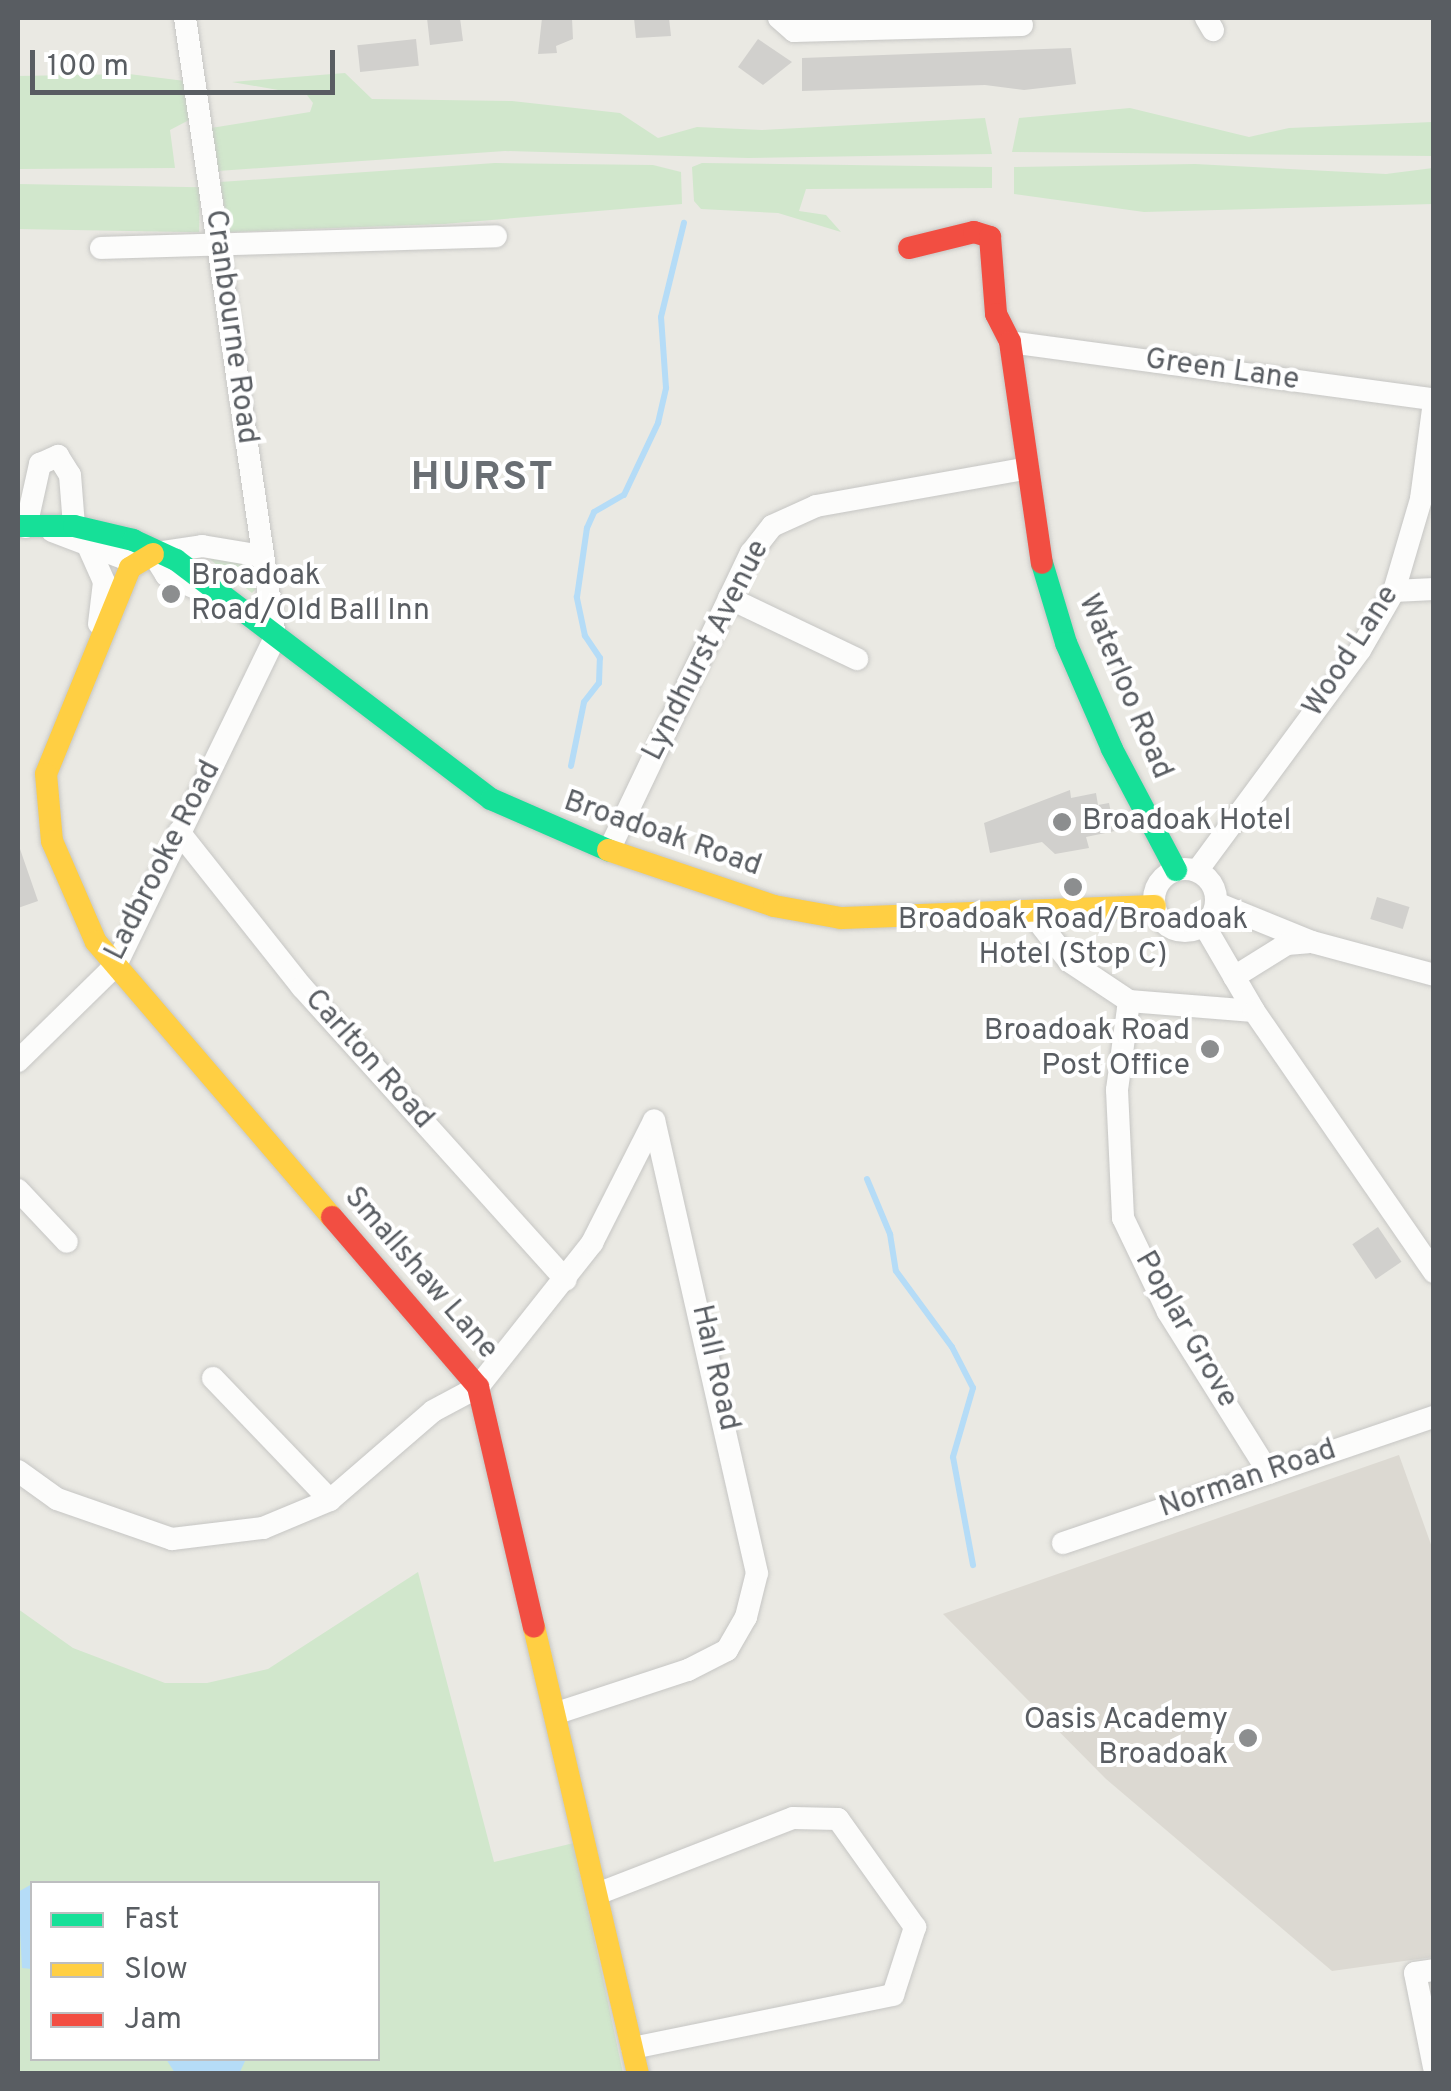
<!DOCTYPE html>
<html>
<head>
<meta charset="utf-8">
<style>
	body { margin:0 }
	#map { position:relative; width:1451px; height:2091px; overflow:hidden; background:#eae9e3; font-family:Overpass,sans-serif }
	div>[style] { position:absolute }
	.education>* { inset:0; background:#dcd9d2 }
	.green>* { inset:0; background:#d1e7cc; transform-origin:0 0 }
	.water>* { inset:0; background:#b5dcf7 }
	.stream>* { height:6px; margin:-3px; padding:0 3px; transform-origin:3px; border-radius:3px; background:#b5dcf7 }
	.building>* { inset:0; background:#d1d0cd; transform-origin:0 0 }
	.roads { filter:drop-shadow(0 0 2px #c6c6c4) drop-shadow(0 0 2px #c6c6c4) }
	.street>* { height:22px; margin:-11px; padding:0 11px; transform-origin:11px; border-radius:11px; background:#fcfcfb }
	.street>.ring { margin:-11px; padding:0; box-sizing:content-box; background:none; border:22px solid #fcfcfb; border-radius:50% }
	.fast>* { height:22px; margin:-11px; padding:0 11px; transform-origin:11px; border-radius:11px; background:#16e098 }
	.slow>* { height:22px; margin:-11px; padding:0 11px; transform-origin:11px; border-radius:11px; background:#ffcf43 }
	.jam>* { height:22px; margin:-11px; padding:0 11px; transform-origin:11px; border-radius:11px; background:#f24e42 }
	.dots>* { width:28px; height:28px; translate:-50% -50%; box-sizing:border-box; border:5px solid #fff; border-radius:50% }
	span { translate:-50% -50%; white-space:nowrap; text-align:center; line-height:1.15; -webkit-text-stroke:8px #fff; paint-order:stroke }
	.street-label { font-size:30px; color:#595d62 }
	.poi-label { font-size:30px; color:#595d62 }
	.left { translate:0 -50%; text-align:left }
	.right { translate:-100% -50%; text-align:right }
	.district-label { font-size:40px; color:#6a6f74; font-weight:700; letter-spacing:2.5px }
	.frame { position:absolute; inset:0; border:20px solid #595d62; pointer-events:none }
	.legend { position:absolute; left:30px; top:1881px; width:350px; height:180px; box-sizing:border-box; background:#fff; border:2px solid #bdbec0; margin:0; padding:12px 18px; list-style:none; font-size:30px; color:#595d62 }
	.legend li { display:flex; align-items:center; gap:20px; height:50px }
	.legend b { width:50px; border:2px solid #bdbec0 }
	.scale { position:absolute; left:30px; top:50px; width:305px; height:45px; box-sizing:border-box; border:5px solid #595d62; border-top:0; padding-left:12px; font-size:30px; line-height:35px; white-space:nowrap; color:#595d62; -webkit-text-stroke:8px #fff; paint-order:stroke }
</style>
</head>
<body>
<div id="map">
	<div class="education">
		<i style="clip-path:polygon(1399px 1455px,1433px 1550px,1433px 1957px,1332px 1971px,1106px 1779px,943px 1614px)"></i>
	</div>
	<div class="green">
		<i style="clip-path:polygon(345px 73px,372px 99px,512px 101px,620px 113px,658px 138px,697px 127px,762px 130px,985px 118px,992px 154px,748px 158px,505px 151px,218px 171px,211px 128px,310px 112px,313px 103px,307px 95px,232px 82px)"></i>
		<i style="clip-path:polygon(129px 74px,185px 81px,189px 120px,170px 130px,175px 168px,18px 169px,18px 76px)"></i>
		<i style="clip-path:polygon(1130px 108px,1249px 137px,1289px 128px,1433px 122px,1433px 156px,1012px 152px,1019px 118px)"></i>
		<i style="clip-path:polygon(495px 163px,653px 165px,681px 172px,682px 204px,444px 224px,229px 232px,220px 182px)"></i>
		<i style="clip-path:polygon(702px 163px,992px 167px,992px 188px,806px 189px,799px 211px,826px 215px,841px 232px,778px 213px,701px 209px,694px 201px,692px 167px)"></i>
		<i style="clip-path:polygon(1195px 164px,1386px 174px,1433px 168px,1433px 204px,1144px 212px,1014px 194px,1014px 167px)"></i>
		<i style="left:18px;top:184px;width:182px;height:45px;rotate:1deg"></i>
		<i style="clip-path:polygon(206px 556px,254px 567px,256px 589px,252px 593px)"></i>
		<i style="clip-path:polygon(evenodd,418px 1572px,494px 1862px,574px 1843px,623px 2073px,18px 2073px,18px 1609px,73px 1648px,165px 1683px,207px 1683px,268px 1669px,418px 1572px,32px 1884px,378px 1884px,378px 2058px,32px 2058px,32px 1884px)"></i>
	</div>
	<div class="water">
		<i style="clip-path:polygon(32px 1884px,32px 1969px,22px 1968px,18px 1892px)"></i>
		<i style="clip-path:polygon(166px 2059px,246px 2059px,239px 2074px,175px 2073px)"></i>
	</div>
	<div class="stream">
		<i style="left:571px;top:766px;width:65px;rotate:-78.5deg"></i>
		<i style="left:584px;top:702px;width:24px;rotate:-52deg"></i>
		<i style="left:599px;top:683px;width:25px;rotate:-88deg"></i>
		<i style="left:600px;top:658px;width:27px;rotate:-124deg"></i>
		<i style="left:585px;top:636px;width:40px;rotate:-102deg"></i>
		<i style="left:577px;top:597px;width:70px;rotate:-81.8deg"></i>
		<i style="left:587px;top:528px;width:17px;rotate:-66deg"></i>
		<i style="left:594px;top:512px;width:34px;rotate:-30deg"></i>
		<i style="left:624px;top:495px;width:80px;rotate:-64.7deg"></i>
		<i style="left:658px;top:423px;width:36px;rotate:-77deg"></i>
		<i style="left:666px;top:388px;width:71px;rotate:-94deg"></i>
		<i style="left:661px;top:317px;width:97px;rotate:-76.3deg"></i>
		<i style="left:867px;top:1179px;width:60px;rotate:67.3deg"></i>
		<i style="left:890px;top:1234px;width:37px;rotate:81deg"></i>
		<i style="left:896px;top:1271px;width:94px;rotate:53.6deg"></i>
		<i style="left:952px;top:1347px;width:46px;rotate:62.9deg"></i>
		<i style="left:973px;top:1388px;width:72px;rotate:106.2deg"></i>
		<i style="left:953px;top:1457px;width:110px;rotate:79.5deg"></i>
	</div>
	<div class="building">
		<i style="clip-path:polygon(427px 18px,460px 18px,463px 41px,430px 45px)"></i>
		<i style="clip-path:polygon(542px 18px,572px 18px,573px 39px,556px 46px,557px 53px,538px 54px)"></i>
		<i style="clip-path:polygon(634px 18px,669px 18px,671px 36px,636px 38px)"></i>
		<i style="left:416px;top:39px;width:27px;height:59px;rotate:84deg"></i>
		<i style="clip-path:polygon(758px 39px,792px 62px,763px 85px,738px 67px)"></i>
		<i style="clip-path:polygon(1071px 48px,1076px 84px,1024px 90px,985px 85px,802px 91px,802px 58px)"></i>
		<i style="clip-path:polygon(1070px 790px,1071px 798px,1096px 793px,1098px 805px,1109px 803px,1115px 831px,1086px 837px,1089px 848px,1055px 854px,1042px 842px,990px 853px,984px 823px)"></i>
		<i style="clip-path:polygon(20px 849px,38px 901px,18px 908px,18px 850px)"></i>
		<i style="left:1377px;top:897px;width:34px;height:23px;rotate:17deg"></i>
		<i style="left:1378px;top:1227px;width:42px;height:31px;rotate:56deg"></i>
	</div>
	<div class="roads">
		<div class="street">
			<i style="left:779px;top:18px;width:20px;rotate:41deg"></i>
			<i style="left:794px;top:31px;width:228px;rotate:-1.5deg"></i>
			<i style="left:1206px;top:18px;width:14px;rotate:60deg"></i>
			<i style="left:101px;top:248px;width:395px;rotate:-1.7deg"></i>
			<i style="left:1010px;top:342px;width:428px;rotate:7.7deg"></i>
			<i style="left:26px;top:527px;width:65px;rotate:-77.5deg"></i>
			<i style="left:40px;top:464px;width:20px;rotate:-24deg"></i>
			<i style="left:58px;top:456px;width:22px;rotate:58deg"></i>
			<i style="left:70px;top:475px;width:51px;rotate:85.5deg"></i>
			<i style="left:52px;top:531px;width:76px;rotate:20.8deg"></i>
			<i style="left:123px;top:558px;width:80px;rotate:-8.6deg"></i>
			<i style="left:202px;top:546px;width:61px;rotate:9.5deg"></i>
			<i style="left:89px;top:548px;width:37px;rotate:66deg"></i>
			<i style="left:104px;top:582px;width:42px;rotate:96.8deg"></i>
			<i style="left:153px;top:554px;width:25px;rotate:58deg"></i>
			<i style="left:166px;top:575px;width:47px;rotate:23.8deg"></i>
			<i style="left:1394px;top:591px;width:40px;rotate:-2.9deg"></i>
			<i style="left:729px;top:598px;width:142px;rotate:25.5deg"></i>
			<i style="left:179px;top:832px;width:198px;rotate:51.6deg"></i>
			<i style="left:302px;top:987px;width:394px;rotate:48deg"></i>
			<i style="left:611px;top:846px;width:325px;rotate:-64.5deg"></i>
			<i style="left:751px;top:553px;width:34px;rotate:-52deg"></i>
			<i style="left:772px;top:526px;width:48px;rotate:-24.4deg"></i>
			<i style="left:816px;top:506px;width:210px;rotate:-10.1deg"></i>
			<i class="ring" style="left:1154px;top:869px;width:40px;height:40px"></i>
			<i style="left:1197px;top:871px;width:275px;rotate:-53.6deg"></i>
			<i style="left:1360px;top:650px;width:68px;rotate:-60deg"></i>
			<i style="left:1394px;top:591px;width:96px;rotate:-73.6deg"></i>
			<i style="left:1421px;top:499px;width:98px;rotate:-82.4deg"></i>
			<i style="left:1216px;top:903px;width:104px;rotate:22.1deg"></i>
			<i style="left:1312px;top:942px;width:126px;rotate:15.1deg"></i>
			<i style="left:1030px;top:911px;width:63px;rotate:52deg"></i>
			<i style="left:1069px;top:961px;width:72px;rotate:33.7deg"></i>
			<i style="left:1129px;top:1001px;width:125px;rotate:4.6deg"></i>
			<i style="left:1204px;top:925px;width:99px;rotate:59.8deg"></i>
			<i style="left:1254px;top:1011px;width:317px;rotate:55.4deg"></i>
			<i style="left:1234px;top:977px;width:62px;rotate:-31.9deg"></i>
			<i style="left:1287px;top:944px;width:21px;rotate:-5deg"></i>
			<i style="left:1129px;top:1001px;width:90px;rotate:97.7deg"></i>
			<i style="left:1117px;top:1090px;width:128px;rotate:87.3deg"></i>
			<i style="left:1123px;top:1218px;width:104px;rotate:64.4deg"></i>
			<i style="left:1168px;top:1312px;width:190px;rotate:57.9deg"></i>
			<i style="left:18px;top:1061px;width:137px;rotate:-44.4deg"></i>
			<i style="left:116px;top:965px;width:365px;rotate:-64.1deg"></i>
			<i style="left:275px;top:637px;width:626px;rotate:-98.27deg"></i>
			<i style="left:18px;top:1190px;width:71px;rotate:46.7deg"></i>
			<i style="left:213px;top:1378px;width:169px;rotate:46.2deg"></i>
			<i style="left:18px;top:1471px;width:48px;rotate:35.7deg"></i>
			<i style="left:57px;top:1499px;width:122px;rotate:19.2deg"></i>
			<i style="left:172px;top:1539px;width:92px;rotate:-6.9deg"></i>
			<i style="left:263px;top:1528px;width:73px;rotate:-22.7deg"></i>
			<i style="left:330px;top:1500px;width:136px;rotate:-40.8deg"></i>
			<i style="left:433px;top:1411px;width:51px;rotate:-28.1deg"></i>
			<i style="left:478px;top:1387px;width:184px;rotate:-51.6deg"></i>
			<i style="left:592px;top:1243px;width:137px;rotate:-63.1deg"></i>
			<i style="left:1063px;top:1543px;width:392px;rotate:-18.8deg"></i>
			<i style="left:557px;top:1713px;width:138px;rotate:-18.2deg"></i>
			<i style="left:688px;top:1670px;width:44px;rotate:-27.1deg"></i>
			<i style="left:727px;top:1650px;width:38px;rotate:-60deg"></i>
			<i style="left:746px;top:1617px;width:45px;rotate:-76deg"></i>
			<i style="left:757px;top:1573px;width:464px;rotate:-102.8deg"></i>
			<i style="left:597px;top:1894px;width:210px;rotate:-21.2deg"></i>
			<i style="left:793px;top:1818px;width:45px;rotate:1.3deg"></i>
			<i style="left:838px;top:1819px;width:133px;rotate:54.5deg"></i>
			<i style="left:915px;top:1927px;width:71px;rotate:107.9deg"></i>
			<i style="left:893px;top:1995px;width:266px;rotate:168.5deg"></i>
			<i style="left:1434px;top:1970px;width:19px;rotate:171deg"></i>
			<i style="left:1415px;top:1973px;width:96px;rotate:78.6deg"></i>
		</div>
		<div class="fast">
			<i style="left:18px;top:526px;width:56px"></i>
			<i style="left:74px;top:526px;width:61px;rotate:13.3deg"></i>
			<i style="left:133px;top:540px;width:47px;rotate:24.9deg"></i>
			<i style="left:176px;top:560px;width:395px;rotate:37.2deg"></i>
			<i style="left:491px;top:799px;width:128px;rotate:23.6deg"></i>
			<i style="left:1042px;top:563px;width:84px;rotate:73.3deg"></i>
			<i style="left:1066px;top:643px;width:116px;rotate:66.5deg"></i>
			<i style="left:1112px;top:749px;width:137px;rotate:62.1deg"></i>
		</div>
		<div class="slow">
			<i style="left:153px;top:554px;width:27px;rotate:149deg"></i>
			<i style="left:130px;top:568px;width:222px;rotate:112.2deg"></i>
			<i style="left:46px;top:774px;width:67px;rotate:84.9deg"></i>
			<i style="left:52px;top:841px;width:110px;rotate:66.5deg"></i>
			<i style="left:96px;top:942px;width:362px;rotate:49.4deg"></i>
			<i style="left:608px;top:850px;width:175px;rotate:18.6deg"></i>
			<i style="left:774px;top:906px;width:68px;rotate:10.2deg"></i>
			<i style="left:841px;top:918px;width:314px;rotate:-2.2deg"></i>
			<i style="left:534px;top:1627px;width:459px;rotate:76.9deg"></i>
		</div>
		<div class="jam">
			<i style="left:909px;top:248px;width:67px;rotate:-13.8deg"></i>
			<i style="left:974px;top:232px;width:17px;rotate:17deg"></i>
			<i style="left:990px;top:237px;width:77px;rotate:85.5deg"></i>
			<i style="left:996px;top:314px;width:31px;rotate:63deg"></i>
			<i style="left:1010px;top:342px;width:223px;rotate:81.8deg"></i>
			<i style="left:332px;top:1217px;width:224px;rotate:49.3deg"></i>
			<i style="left:478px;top:1387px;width:246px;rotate:76.9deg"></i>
		</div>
	</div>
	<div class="dots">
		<i style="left:171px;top:594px;background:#8c8e8f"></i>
		<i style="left:1062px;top:822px;background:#8c8e8f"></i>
		<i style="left:1073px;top:887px;background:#8c8e8f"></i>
		<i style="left:1210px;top:1049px;background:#8c8e8f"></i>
		<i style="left:1248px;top:1738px;background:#8c8e8f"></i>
	</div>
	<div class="street-label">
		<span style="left:230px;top:327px;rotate:82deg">Cranbourne Road</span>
		<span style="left:1222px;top:371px;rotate:8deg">Green Lane</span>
		<span style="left:707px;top:651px;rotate:-63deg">Lyndhurst Avenue</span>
		<span style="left:1352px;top:652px;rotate:-57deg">Wood Lane</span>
		<span style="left:1124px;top:687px;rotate:67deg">Waterloo Road</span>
		<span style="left:662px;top:835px;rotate:19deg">Broadoak Road</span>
		<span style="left:164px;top:861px;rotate:-63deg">Ladbrooke Road</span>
		<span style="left:368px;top:1060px;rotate:48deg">Carlton Road</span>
		<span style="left:420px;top:1274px;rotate:49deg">Smallshaw Lane</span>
		<span style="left:1185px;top:1330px;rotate:60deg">Poplar Grove</span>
		<span style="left:714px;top:1368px;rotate:77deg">Hall Road</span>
		<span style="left:1248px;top:1480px;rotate:-19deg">Norman Road</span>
	</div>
	<div class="poi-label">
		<span class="left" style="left:191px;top:594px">Broadoak<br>Road/Old Ball Inn</span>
		<span class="left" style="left:1082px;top:822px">Broadoak Hotel</span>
		<span style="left:1073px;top:938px">Broadoak Road/Broadoak<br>Hotel (Stop C)</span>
		<span class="right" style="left:1190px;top:1049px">Broadoak Road<br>Post Office</span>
		<span class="right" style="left:1228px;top:1738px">Oasis Academy<br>Broadoak</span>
	</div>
	<div class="district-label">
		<span style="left:483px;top:479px">HURST</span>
	</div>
	<div class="frame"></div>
	<ul class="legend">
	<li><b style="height:12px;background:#16e098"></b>Fast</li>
	<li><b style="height:12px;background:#ffcf43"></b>Slow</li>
	<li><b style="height:12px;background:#f24e42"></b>Jam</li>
	</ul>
	<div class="scale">100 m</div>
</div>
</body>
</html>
